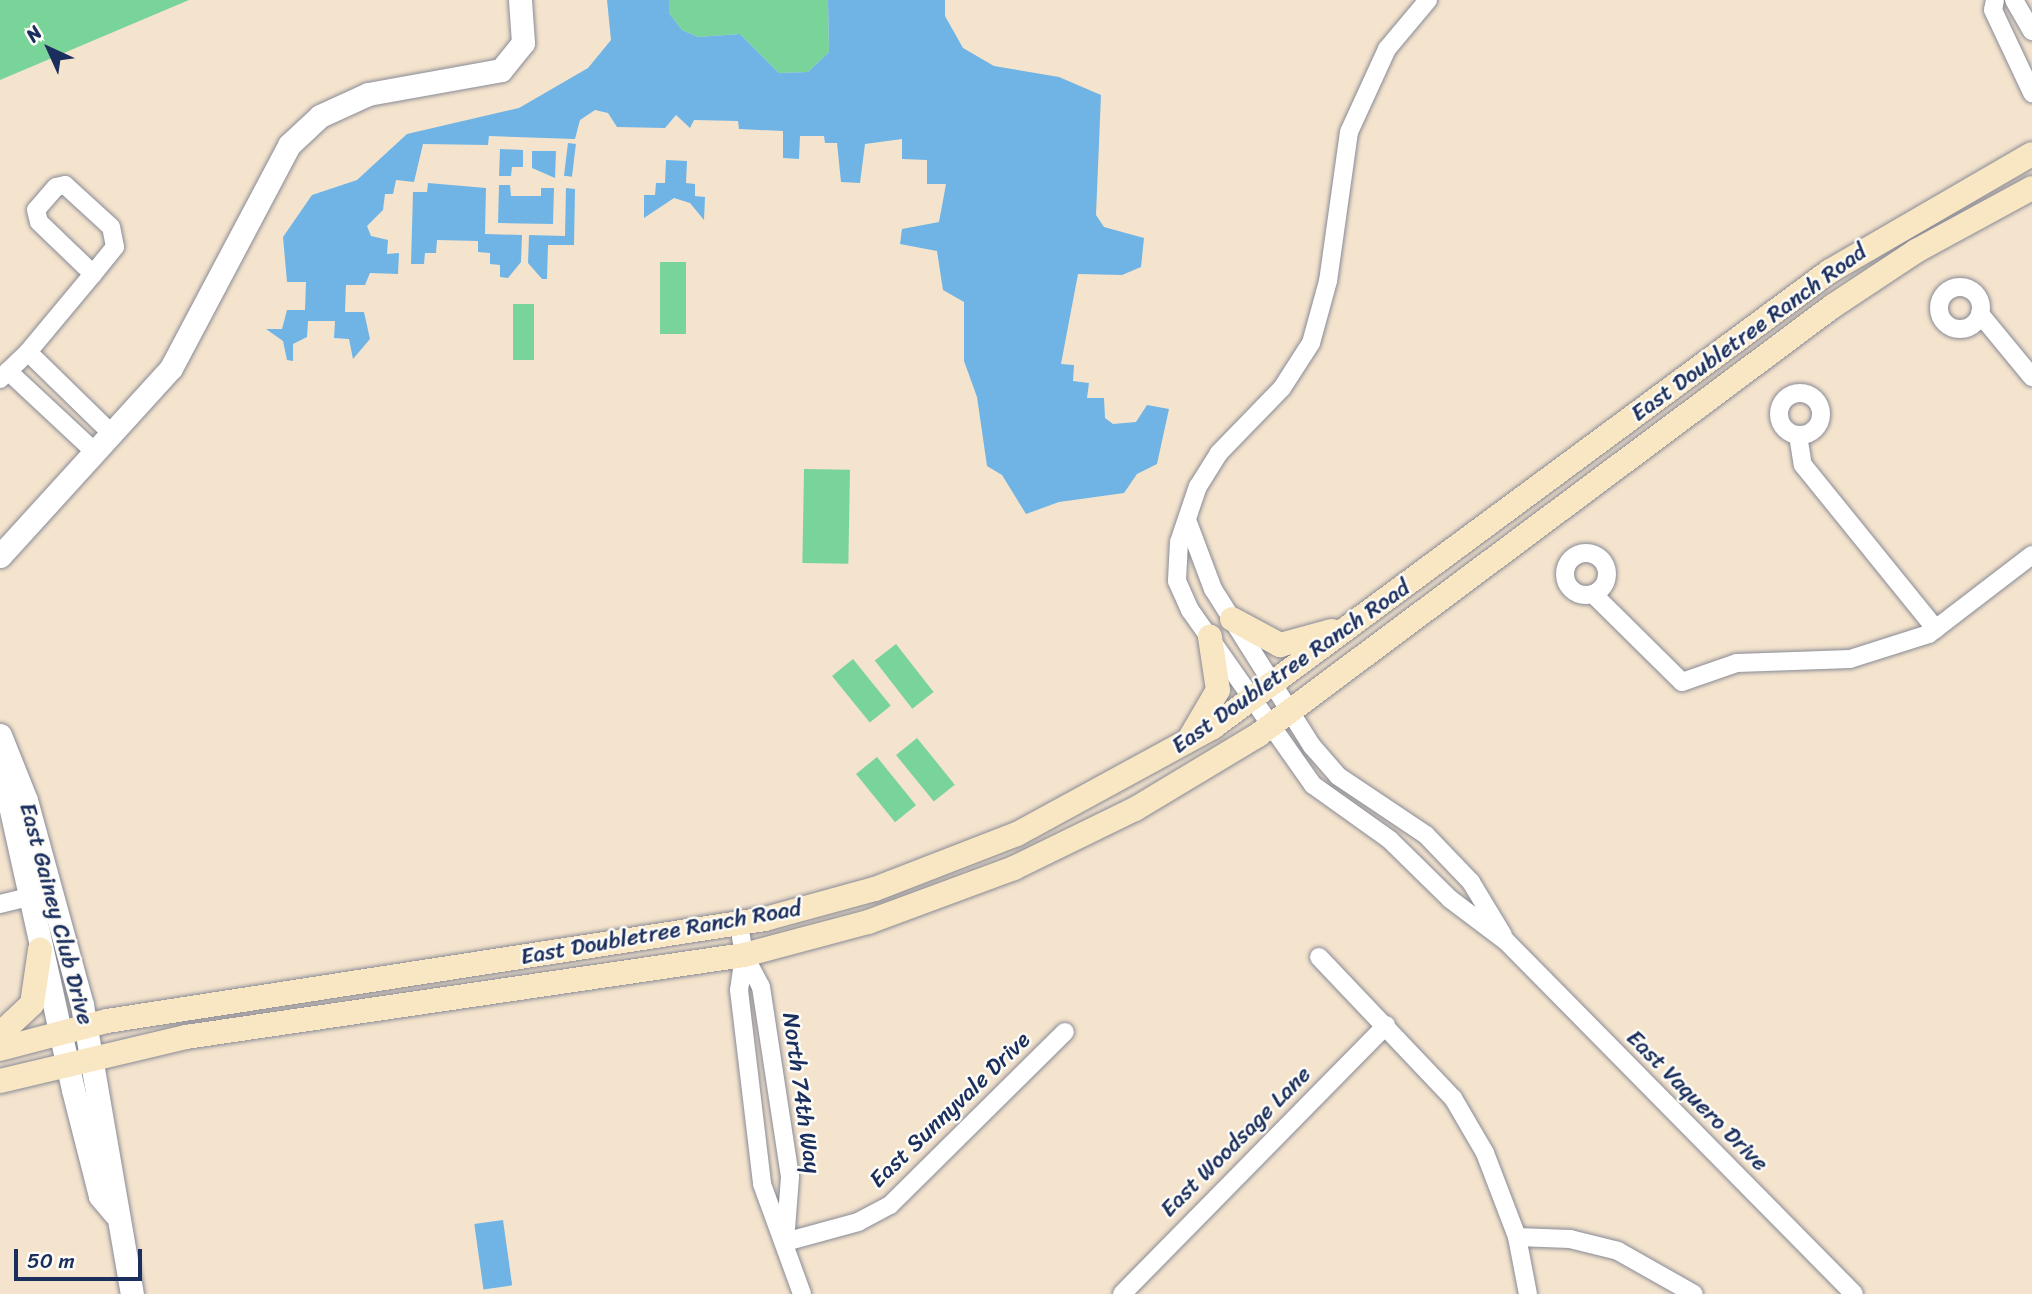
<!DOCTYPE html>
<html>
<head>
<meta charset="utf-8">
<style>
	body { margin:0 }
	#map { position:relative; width:2032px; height:1294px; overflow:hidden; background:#f5e4cd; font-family:Sriracha,sans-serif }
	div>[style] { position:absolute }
	.green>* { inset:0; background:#79d49a; transform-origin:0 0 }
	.water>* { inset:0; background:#6fb4e5; transform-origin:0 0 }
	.roads { filter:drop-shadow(0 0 2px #888a96) drop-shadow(0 0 2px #888a96) }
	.minor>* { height:18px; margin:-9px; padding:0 9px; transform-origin:9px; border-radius:9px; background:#fff }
	.minor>.ring { margin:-9px; padding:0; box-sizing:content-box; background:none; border:18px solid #fff; border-radius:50% }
	.tertiary>* { height:23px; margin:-11.5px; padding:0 11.5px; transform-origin:11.5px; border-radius:11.5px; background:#fff }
	.secondary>* { height:24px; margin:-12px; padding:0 12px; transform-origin:12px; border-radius:12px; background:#f9e7c3 }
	span { translate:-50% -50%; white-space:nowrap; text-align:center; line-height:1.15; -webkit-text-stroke:5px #fdfcf7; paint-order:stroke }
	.street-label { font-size:23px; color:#1b2f5e }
	.north { position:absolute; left:14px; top:14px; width:70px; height:70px; -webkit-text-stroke:5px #fdfcf7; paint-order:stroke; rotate:315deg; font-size:19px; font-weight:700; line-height:28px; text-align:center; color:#1b2f5e }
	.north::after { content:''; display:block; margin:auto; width:24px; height:32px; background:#1b2f5e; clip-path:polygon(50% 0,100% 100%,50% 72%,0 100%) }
	.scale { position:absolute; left:14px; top:1249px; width:128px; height:32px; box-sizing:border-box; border:4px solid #1b2f5e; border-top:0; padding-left:9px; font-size:21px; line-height:24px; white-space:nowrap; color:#1b2f5e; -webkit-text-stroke:5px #fdfcf7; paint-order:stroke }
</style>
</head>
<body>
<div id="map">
	<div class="green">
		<i style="clip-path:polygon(0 0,189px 0,0 80px)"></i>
		<i style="clip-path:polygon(669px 0,828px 0,829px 52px,808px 72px,779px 73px,740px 34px,698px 37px,682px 30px,669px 13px)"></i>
		<i style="left:660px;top:262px;width:26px;height:72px"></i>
		<i style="left:513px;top:304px;width:21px;height:56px"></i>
		<i style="left:804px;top:469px;width:46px;height:94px;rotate:1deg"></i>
		<i style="left:896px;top:644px;width:61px;height:27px;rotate:52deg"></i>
		<i style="left:853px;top:659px;width:60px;height:27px;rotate:51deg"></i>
		<i style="left:917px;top:738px;width:60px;height:27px;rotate:51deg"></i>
		<i style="left:877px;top:757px;width:62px;height:27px;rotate:51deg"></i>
	</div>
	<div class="water">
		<i style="clip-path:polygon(607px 0,669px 0,669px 13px,682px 30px,698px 37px,740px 34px,779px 73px,808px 72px,829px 52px,828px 0,945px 0,945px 16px,963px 48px,994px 66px,1059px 77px,1101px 95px,1096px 215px,1104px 227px,1144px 238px,1141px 267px,1122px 275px,1078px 274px,1061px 364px,1074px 365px,1073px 381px,1089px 383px,1087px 398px,1104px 398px,1105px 418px,1113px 424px,1136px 422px,1147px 405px,1169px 409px,1157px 464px,1137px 474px,1124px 493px,1059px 502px,1026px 514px,1002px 475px,987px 466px,977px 397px,964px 361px,964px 302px,943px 290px,937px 251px,900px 244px,902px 229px,939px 222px,946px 184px,927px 184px,927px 160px,902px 159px,902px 139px,865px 144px,860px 183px,841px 182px,837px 143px,825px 143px,824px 136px,800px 136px,799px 159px,783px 158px,783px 131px,739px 129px,738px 121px,694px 120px,690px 128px,676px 115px,665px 128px,617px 127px,608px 113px,595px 110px,580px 120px,575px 139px,489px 136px,488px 145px,423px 144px,414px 182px,396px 180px,393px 194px,385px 194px,383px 210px,367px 226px,371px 236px,388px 240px,387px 254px,399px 253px,398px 274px,370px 273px,365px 285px,346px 285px,345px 312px,364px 312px,370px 339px,353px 359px,349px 339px,334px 338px,335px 321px,308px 321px,307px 337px,293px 344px,293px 361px,287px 360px,283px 341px,266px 329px,282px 329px,287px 310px,305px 310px,306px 282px,287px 282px,283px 237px,312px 195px,357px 180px,407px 134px,519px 108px,588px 68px,611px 40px)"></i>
		<i style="left:568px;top:143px;width:8px;height:33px;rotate:7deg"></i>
		<i style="clip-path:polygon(500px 149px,523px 150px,523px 167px,512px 167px,511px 176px,499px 176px)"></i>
		<i style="clip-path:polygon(532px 151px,556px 151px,555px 178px,532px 168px)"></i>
		<i style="clip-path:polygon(666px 160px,687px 161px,686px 183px,695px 184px,695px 196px,705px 197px,704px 220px,690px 203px,674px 198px,644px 218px,644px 195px,655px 195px,656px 183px,665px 183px)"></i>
		<i style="clip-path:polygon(428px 183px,486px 188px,485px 234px,522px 235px,521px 262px,508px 278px,500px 277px,500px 265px,490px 264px,490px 253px,478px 252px,478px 241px,437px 240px,436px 253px,425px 253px,424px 264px,411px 264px,413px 192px,427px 192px)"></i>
		<i style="clip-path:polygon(499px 185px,510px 185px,511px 196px,541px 196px,541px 188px,554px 188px,553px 224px,498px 223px)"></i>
		<i style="clip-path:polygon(566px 188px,575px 189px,574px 245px,548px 245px,547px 279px,542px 279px,528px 263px,529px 235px,565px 236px)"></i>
		<i style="left:503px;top:1220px;width:66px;height:29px;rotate:82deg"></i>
	</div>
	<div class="roads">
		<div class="minor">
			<i style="left:1428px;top:0;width:64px;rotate:129.9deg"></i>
			<i style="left:1387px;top:49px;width:91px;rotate:114.6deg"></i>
			<i style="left:1349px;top:132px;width:150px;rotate:98deg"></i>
			<i style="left:1328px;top:281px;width:64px;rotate:105.3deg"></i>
			<i style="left:1311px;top:343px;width:54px;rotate:122.8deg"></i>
			<i style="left:1282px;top:388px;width:91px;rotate:134.1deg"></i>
			<i style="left:1219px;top:453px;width:39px;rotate:122deg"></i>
			<i style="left:1198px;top:486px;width:59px;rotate:108.7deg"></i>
			<i style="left:1179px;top:542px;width:39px;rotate:93deg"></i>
			<i style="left:1177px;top:581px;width:32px;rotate:66deg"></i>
			<i style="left:1190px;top:610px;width:214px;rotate:54.9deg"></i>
			<i style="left:1313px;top:785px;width:95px;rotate:35.5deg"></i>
			<i style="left:1390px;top:840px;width:84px;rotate:44.5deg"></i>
			<i style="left:1450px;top:899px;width:71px;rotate:37deg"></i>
			<i style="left:1507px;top:942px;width:494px;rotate:45.4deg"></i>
			<i style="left:1995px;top:0;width:10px;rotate:101deg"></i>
			<i style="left:1993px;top:10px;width:92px;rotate:64.8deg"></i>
			<i style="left:2014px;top:0;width:36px;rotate:60deg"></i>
			<i class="ring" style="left:1939px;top:287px;width:24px;height:24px"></i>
			<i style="left:1980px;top:314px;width:82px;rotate:50.5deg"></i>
			<i style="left:28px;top:352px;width:119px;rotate:44.3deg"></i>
			<i style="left:8px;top:371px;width:119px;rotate:43deg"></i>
			<i style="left:0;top:379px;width:39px;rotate:-44deg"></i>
			<i style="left:28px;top:352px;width:102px;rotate:-50.2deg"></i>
			<i style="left:93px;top:274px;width:35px;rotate:-51deg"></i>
			<i style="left:115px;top:247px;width:20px;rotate:-101deg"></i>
			<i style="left:111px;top:227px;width:62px;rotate:-137.6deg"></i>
			<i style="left:65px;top:185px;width:9px;rotate:167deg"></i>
			<i style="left:56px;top:187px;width:30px;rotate:131deg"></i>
			<i style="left:36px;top:210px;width:12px;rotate:76deg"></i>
			<i style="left:39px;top:222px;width:75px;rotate:43.9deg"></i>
			<i class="ring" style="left:1779px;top:393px;width:24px;height:24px"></i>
			<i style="left:1798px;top:435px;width:30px;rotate:81deg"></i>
			<i style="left:1803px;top:465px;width:211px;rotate:51deg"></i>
			<i style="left:1187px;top:520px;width:74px;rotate:69.4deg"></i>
			<i style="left:1213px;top:589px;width:186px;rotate:57.8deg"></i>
			<i style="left:1312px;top:746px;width:40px;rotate:49deg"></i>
			<i style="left:1338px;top:776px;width:106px;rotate:33.8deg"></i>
			<i style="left:1426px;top:835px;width:65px;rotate:46.2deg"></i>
			<i style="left:1471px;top:882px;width:62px;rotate:58.9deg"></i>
			<i class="ring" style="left:1565px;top:553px;width:24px;height:24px"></i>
			<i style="left:1593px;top:594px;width:125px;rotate:44.7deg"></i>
			<i style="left:1682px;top:682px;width:58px;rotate:-19.1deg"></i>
			<i style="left:1737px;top:663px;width:113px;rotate:-2deg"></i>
			<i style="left:1850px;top:659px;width:83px;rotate:-17.6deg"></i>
			<i style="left:1929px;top:634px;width:130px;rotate:-37.5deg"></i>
			<i style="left:0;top:904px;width:42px;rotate:-13.7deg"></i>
			<i style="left:739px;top:924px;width:31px;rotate:81deg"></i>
			<i style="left:744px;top:955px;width:35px;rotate:98deg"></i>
			<i style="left:739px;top:990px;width:195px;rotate:83.2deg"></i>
			<i style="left:762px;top:1184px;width:117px;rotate:70deg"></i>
			<i style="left:744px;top:955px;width:36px;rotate:62deg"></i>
			<i style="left:761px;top:987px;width:192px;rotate:81.3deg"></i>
			<i style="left:790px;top:1177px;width:65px;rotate:94.4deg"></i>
			<i style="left:1319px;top:957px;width:195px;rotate:46.5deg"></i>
			<i style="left:1453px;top:1098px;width:64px;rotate:59.8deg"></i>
			<i style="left:1485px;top:1153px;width:90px;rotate:69.1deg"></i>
			<i style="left:1517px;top:1237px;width:58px;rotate:79.1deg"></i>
			<i style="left:1517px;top:1237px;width:53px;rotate:2.2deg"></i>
			<i style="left:1570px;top:1239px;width:49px;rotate:14deg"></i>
			<i style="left:1618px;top:1251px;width:87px;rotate:29.5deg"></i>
			<i style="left:785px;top:1242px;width:76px;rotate:-15.3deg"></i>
			<i style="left:858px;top:1222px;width:36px;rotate:-28deg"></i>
			<i style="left:890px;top:1205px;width:246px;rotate:-44.7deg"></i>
			<i style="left:1122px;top:1294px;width:377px;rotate:-45.5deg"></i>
		</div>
		<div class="tertiary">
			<i style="left:0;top:556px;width:254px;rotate:-47.7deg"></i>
			<i style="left:171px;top:368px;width:252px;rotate:-62.1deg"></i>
			<i style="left:289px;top:145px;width:42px;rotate:-43.1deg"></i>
			<i style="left:320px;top:116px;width:53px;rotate:-24.6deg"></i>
			<i style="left:368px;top:94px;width:135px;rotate:-10.2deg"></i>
			<i style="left:501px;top:70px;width:35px;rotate:-51deg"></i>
			<i style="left:523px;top:43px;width:43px;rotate:-94deg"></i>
			<i style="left:0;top:735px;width:70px;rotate:68.2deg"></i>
			<i style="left:26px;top:800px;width:213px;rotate:74.7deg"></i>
			<i style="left:82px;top:1005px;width:293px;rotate:80.2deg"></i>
			<i style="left:1px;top:765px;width:333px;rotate:77.5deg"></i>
			<i style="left:73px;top:1090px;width:109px;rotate:75.7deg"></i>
			<i style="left:100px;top:1196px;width:23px;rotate:50deg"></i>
		</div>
		<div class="secondary">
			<i style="left:1232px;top:619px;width:55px;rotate:28.4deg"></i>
			<i style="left:1280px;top:645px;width:54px;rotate:-15.1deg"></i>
			<i style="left:1191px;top:736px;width:53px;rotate:-59.6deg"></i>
			<i style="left:1218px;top:690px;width:54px;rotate:-98.6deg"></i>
			<i style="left:0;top:1034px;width:44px;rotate:-43.2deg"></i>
			<i style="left:32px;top:1004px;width:55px;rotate:-81.6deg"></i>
			<i style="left:0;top:1049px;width:111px;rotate:-14.7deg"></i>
			<i style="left:107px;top:1021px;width:666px;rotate:-8.81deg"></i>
			<i style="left:765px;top:919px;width:114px;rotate:-15.3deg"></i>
			<i style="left:875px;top:889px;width:152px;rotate:-21.2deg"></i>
			<i style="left:1017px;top:834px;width:223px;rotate:-28.6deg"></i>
			<i style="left:1213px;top:727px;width:767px;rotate:-36.47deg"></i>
			<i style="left:1830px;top:271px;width:233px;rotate:-30.1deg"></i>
			<i style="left:0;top:1081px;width:191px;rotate:-13.3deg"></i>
			<i style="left:186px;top:1037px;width:564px;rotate:-8.36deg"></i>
			<i style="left:744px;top:955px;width:128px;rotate:-14.9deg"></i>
			<i style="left:868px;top:922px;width:156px;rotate:-20.3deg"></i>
			<i style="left:1014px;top:868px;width:135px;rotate:-26deg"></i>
			<i style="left:1135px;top:809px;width:144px;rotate:-31deg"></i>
			<i style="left:1258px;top:735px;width:717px;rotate:-36.73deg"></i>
			<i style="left:1833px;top:306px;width:100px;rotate:-33.5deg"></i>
			<i style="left:1916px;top:251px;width:132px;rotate:-28.5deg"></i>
		</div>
	</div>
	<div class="street-label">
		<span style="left:1749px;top:333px;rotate:-36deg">East Doubletree Ranch Road</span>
		<span style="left:1291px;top:667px;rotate:-35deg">East Doubletree Ranch Road</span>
		<span style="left:56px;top:914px;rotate:75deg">East Gainey Club Drive</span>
		<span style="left:661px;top:933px;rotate:-10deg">East Doubletree Ranch Road</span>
		<span style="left:801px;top:1093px;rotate:82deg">North 74th Way</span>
		<span style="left:1697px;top:1101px;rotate:45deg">East Vaquero Drive</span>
		<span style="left:950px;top:1110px;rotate:-44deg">East Sunnyvale Drive</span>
		<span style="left:1236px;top:1142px;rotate:-45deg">East Woodsage Lane</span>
	</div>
	<div class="north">N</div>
	<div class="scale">50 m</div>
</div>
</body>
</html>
